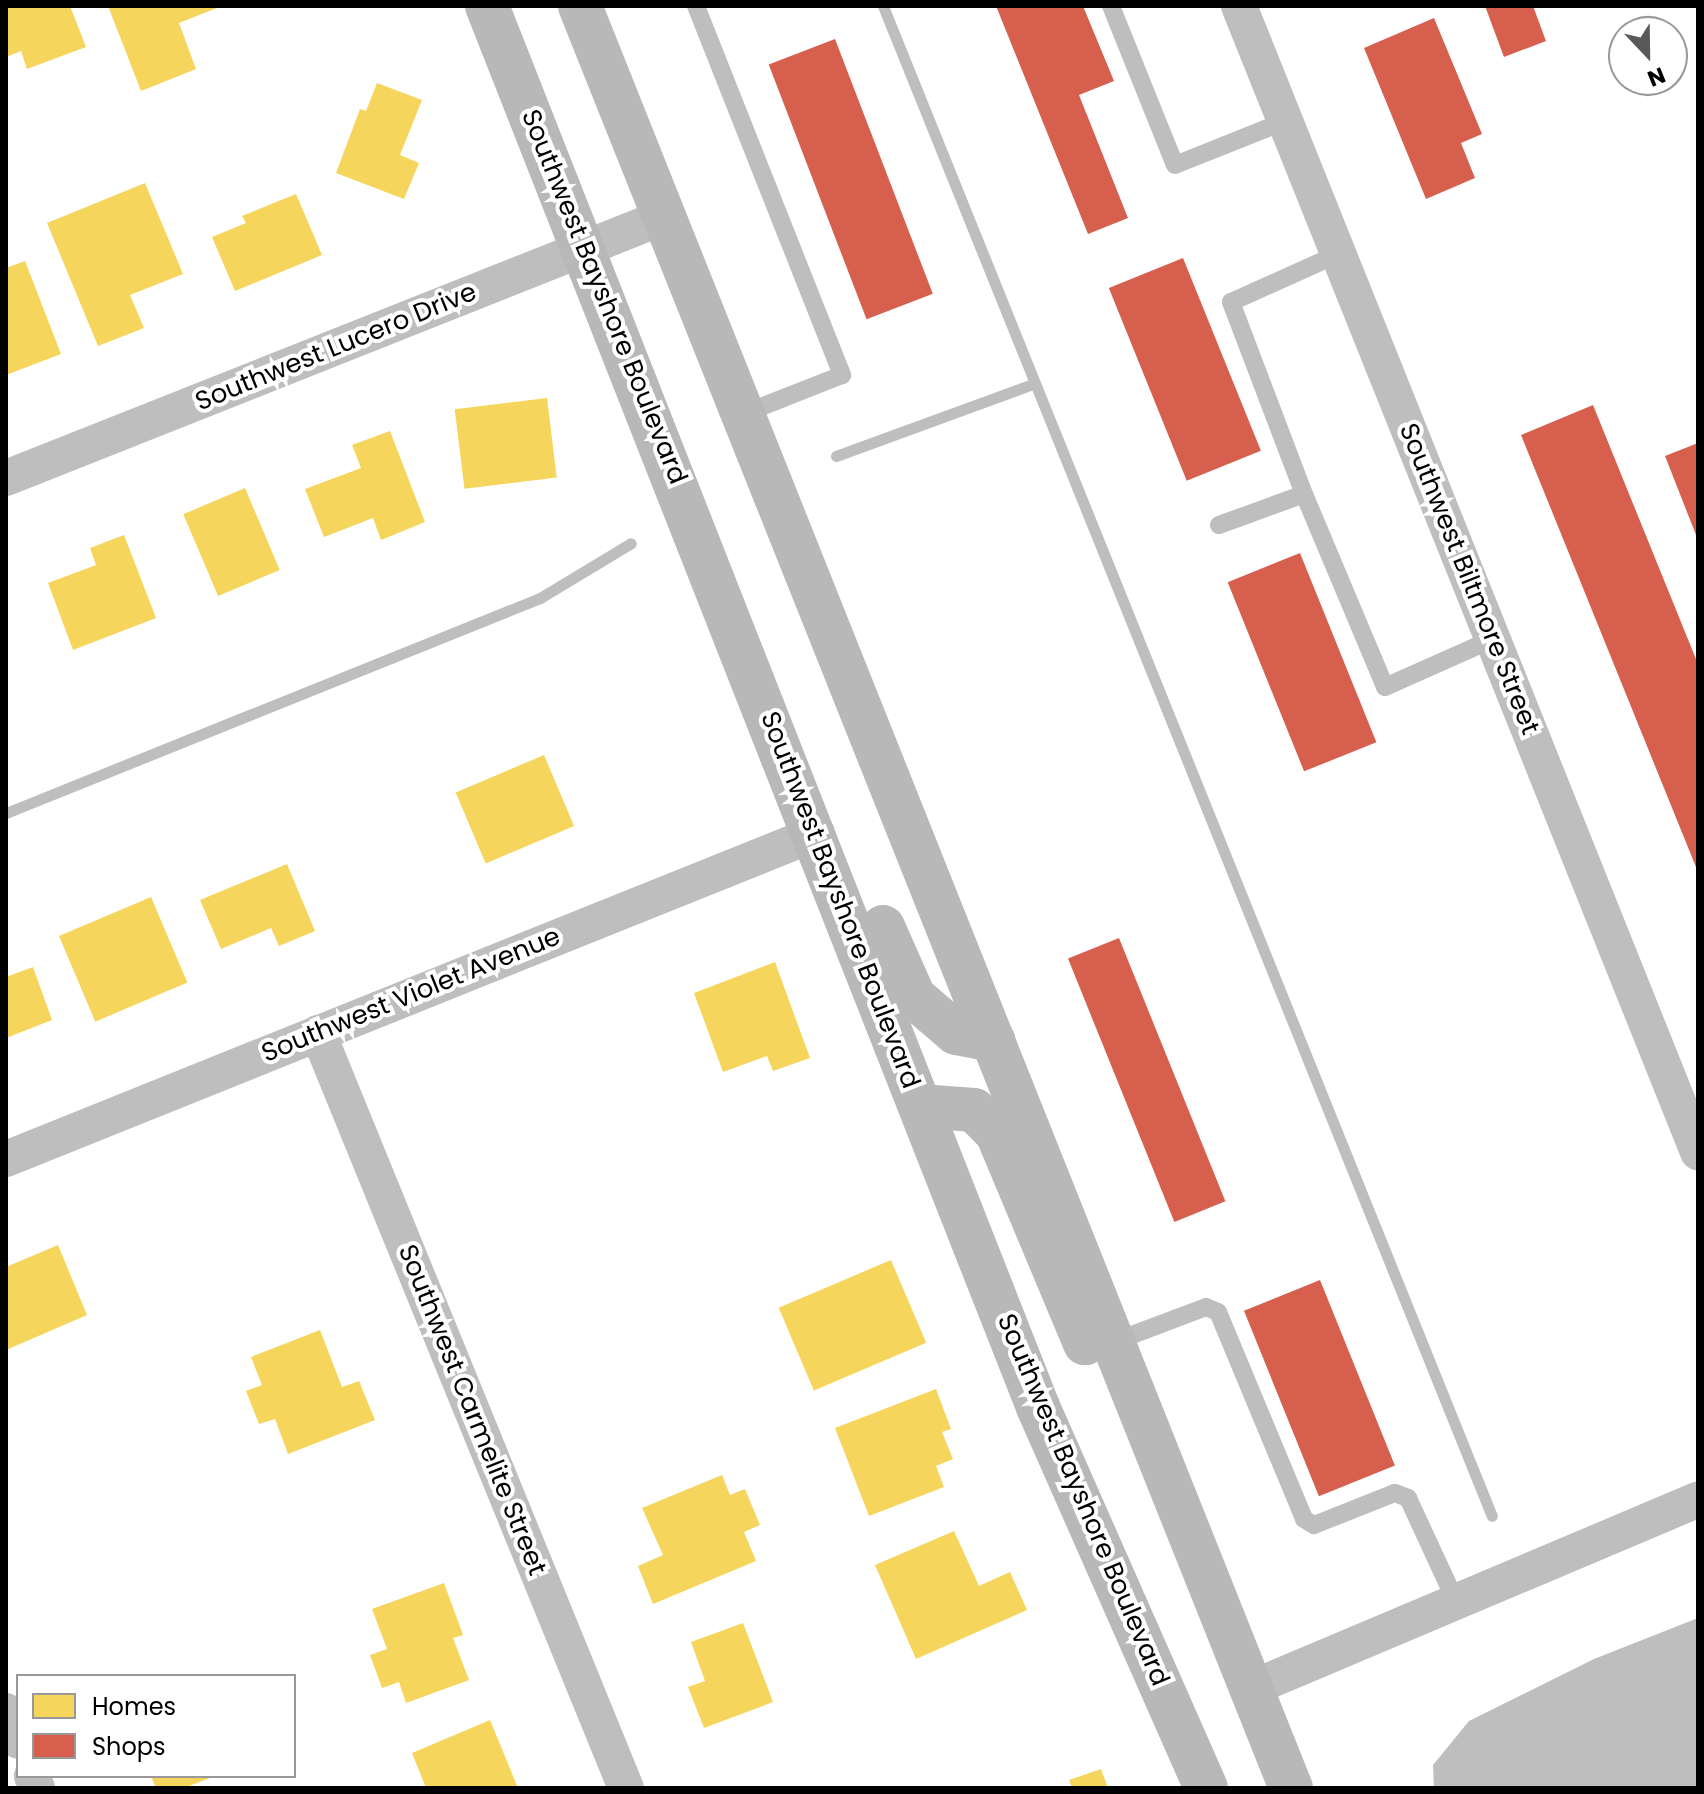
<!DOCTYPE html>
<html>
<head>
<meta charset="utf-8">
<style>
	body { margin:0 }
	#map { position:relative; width:1704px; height:1794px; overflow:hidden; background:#fff; font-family:Poppins,sans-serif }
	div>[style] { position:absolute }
	.water>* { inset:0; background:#bebebe }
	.homes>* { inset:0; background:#f6d55c; transform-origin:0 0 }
	.shops>* { inset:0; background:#d6604d; transform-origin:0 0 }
	.stream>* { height:11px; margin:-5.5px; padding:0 5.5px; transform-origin:5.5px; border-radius:5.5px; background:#bebebe }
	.lane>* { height:18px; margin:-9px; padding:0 9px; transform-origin:9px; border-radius:9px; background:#bebebe }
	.street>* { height:36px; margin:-18px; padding:0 18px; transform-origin:18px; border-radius:18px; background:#bebebe }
	.secondary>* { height:44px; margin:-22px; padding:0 22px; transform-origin:22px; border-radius:22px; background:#b8b8b8 }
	span { translate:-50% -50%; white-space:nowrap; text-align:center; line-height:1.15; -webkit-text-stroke:8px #fff; paint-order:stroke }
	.street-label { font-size:26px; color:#000 }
	.frame { position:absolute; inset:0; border:8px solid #000; pointer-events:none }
	.legend { position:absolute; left:16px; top:1674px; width:280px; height:104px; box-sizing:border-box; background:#fff; border:2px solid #999; margin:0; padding:10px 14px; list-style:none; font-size:24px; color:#000 }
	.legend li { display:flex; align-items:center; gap:16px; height:40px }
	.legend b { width:40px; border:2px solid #999 }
	.north { position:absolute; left:1608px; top:16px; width:80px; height:80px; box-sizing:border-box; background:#fff; border:2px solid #999; border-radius:50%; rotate:158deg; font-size:22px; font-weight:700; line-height:32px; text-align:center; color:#000 }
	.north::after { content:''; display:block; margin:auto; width:28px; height:36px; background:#595959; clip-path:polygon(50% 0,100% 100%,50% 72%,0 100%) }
</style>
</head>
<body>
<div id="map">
	<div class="water">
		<i style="clip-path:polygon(1698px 1618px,1698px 1788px,1434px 1788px,1433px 1765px,1469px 1721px,1594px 1659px)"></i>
	</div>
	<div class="homes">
		<i style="clip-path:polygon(6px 6px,70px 6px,86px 47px,27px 69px,21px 51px,6px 57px)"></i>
		<i style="clip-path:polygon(108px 6px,222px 6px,179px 23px,196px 69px,141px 91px)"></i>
		<i style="clip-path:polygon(377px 83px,422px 100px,400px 155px,419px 163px,404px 199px,336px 173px,360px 109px,366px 111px)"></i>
		<i style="clip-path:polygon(145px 183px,183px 274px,130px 295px,144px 328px,98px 346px,47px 223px)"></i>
		<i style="clip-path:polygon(296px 194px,322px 255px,235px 291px,212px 237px,246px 223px,242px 216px)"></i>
		<i style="clip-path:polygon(25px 261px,61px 354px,6px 375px,6px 268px)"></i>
		<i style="left:547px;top:398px;width:80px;height:93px;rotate:83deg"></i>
		<i style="clip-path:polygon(390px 431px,425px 522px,381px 540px,373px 518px,324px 537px,305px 489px,361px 468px,352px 445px)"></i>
		<i style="left:245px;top:488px;width:89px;height:67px;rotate:67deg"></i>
		<i style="clip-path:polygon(124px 535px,156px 618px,73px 650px,48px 583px,96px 565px,90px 548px)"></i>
		<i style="left:544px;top:755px;width:77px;height:96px;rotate:67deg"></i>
		<i style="clip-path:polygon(287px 864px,315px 931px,279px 946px,271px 928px,221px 949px,200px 900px)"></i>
		<i style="left:151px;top:897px;width:93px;height:100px;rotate:67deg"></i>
		<i style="clip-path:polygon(775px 962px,810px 1058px,773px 1071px,767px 1056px,723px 1072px,694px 993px)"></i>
		<i style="clip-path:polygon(33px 967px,52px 1020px,6px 1038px,6px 977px)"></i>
		<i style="clip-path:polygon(58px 1245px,87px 1315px,6px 1350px,6px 1267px)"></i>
		<i style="left:891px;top:1260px;width:90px;height:122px;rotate:67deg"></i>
		<i style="clip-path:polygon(320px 1330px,342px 1387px,359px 1381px,375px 1420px,288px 1454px,275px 1419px,259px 1424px,246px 1391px,262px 1385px,251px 1357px)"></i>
		<i style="clip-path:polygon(936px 1389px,951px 1429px,942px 1432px,953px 1459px,936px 1466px,944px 1487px,869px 1516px,835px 1428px)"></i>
		<i style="clip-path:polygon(722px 1475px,730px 1495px,745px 1489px,760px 1525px,744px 1532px,756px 1561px,653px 1604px,638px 1566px,663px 1555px,642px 1508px)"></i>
		<i style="clip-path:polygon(954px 1531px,979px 1586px,1010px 1572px,1027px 1610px,916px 1659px,875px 1565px)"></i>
		<i style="clip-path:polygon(444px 1583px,463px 1635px,453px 1638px,469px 1680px,406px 1703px,399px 1682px,382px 1688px,370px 1655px,387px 1649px,372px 1609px)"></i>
		<i style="clip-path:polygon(743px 1623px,773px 1702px,704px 1728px,688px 1687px,705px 1681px,691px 1642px)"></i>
		<i style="clip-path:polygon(490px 1720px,518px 1788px,426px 1788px,412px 1753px)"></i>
		<i style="clip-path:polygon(1101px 1769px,1108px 1788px,1072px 1788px,1069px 1780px)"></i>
		<i style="clip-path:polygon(151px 1776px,215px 1776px,184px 1788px,156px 1788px)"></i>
	</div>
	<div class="shops">
		<i style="clip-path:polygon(996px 6px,1083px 6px,1114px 81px,1079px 95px,1128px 218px,1088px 234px)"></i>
		<i style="clip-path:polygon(1485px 6px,1533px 6px,1546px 41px,1504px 57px)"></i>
		<i style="clip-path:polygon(1434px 18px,1482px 134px,1461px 143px,1475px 178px,1426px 199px,1364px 48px)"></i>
		<i style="left:835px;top:39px;width:273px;height:71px;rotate:69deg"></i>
		<i style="left:1183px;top:258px;width:208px;height:80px;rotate:68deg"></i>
		<i style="clip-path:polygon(1593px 405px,1698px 664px,1698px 872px,1521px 435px)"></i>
		<i style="clip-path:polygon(1698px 443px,1698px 540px,1665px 456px)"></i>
		<i style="left:1300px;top:553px;width:204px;height:78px;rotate:68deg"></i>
		<i style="left:1119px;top:938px;width:284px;height:55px;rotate:68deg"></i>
		<i style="left:1320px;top:1280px;width:200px;height:82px;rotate:68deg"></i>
	</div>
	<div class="stream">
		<i style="left:883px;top:6px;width:1628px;rotate:68.04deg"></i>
		<i style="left:836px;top:456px;width:212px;rotate:-20.1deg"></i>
		<i style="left:6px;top:813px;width:576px;rotate:-21.93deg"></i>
		<i style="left:540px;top:598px;width:106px;rotate:-31.1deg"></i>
	</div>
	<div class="lane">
		<i style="left:696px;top:6px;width:397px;rotate:68.4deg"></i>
		<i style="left:842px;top:375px;width:106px;rotate:158.5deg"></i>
		<i style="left:1111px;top:6px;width:171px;rotate:68.1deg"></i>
		<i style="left:1175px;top:165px;width:118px;rotate:-21.8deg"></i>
		<i style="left:1338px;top:254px;width:117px;rotate:155.8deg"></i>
		<i style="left:1231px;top:302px;width:205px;rotate:69.2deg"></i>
		<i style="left:1304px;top:494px;width:209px;rotate:67.2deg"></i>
		<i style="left:1385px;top:687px;width:118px;rotate:-24deg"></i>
		<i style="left:1219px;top:525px;width:90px;rotate:-20deg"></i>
		<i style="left:1116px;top:1341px;width:96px;rotate:-20.7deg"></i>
		<i style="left:1206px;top:1307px;width:13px;rotate:23deg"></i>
		<i style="left:1218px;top:1312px;width:224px;rotate:67.4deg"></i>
		<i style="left:1304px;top:1519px;width:12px;rotate:31deg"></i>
		<i style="left:1314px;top:1525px;width:87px;rotate:-21.6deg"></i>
		<i style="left:1395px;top:1493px;width:14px;rotate:21deg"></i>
		<i style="left:1408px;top:1498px;width:115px;rotate:65.2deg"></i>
	</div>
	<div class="street">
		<i style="left:1239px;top:6px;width:1235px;rotate:68.17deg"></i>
		<i style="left:6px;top:478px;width:710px;rotate:-21.65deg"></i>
		<i style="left:318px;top:1033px;width:815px;rotate:67.81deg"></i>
		<i style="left:6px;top:1159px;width:874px;rotate:-21.9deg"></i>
		<i style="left:1252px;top:1688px;width:484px;rotate:-22.9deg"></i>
		<i style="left:6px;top:1711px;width:32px;rotate:68deg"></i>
		<i style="left:32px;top:1776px;width:13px;rotate:67deg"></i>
	</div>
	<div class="secondary">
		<i style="left:487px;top:6px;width:1505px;rotate:68.53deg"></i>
		<i style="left:1038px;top:1407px;width:416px;rotate:66.2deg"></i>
		<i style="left:580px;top:6px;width:1919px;rotate:68.25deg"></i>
		<i style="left:883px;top:927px;width:77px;rotate:66.1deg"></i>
		<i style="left:914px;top:997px;width:55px;rotate:40.6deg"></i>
		<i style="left:956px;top:1033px;width:38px;rotate:11deg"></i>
		<i style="left:920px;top:1106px;width:54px;rotate:4.2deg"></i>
		<i style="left:974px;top:1110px;width:33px;rotate:45deg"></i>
		<i style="left:997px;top:1133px;width:228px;rotate:67.3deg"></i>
	</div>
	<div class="street-label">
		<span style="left:604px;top:297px;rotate:68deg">Southwest Bayshore Boulevard</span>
		<span style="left:336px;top:347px;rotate:-22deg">Southwest Lucero Drive</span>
		<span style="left:1469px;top:579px;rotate:68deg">Southwest Biltmore Street</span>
		<span style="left:840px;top:900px;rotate:69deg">Southwest Bayshore Boulevard</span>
		<span style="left:411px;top:995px;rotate:-22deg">Southwest Violet Avenue</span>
		<span style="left:472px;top:1410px;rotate:68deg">Southwest Carmelite Street</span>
		<span style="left:1083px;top:1500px;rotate:67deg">Southwest Bayshore Boulevard</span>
	</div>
	<div class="frame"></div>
	<ul class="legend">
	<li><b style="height:22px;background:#f6d55c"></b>Homes</li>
	<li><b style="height:22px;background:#d6604d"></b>Shops</li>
	</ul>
	<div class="north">N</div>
</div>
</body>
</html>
